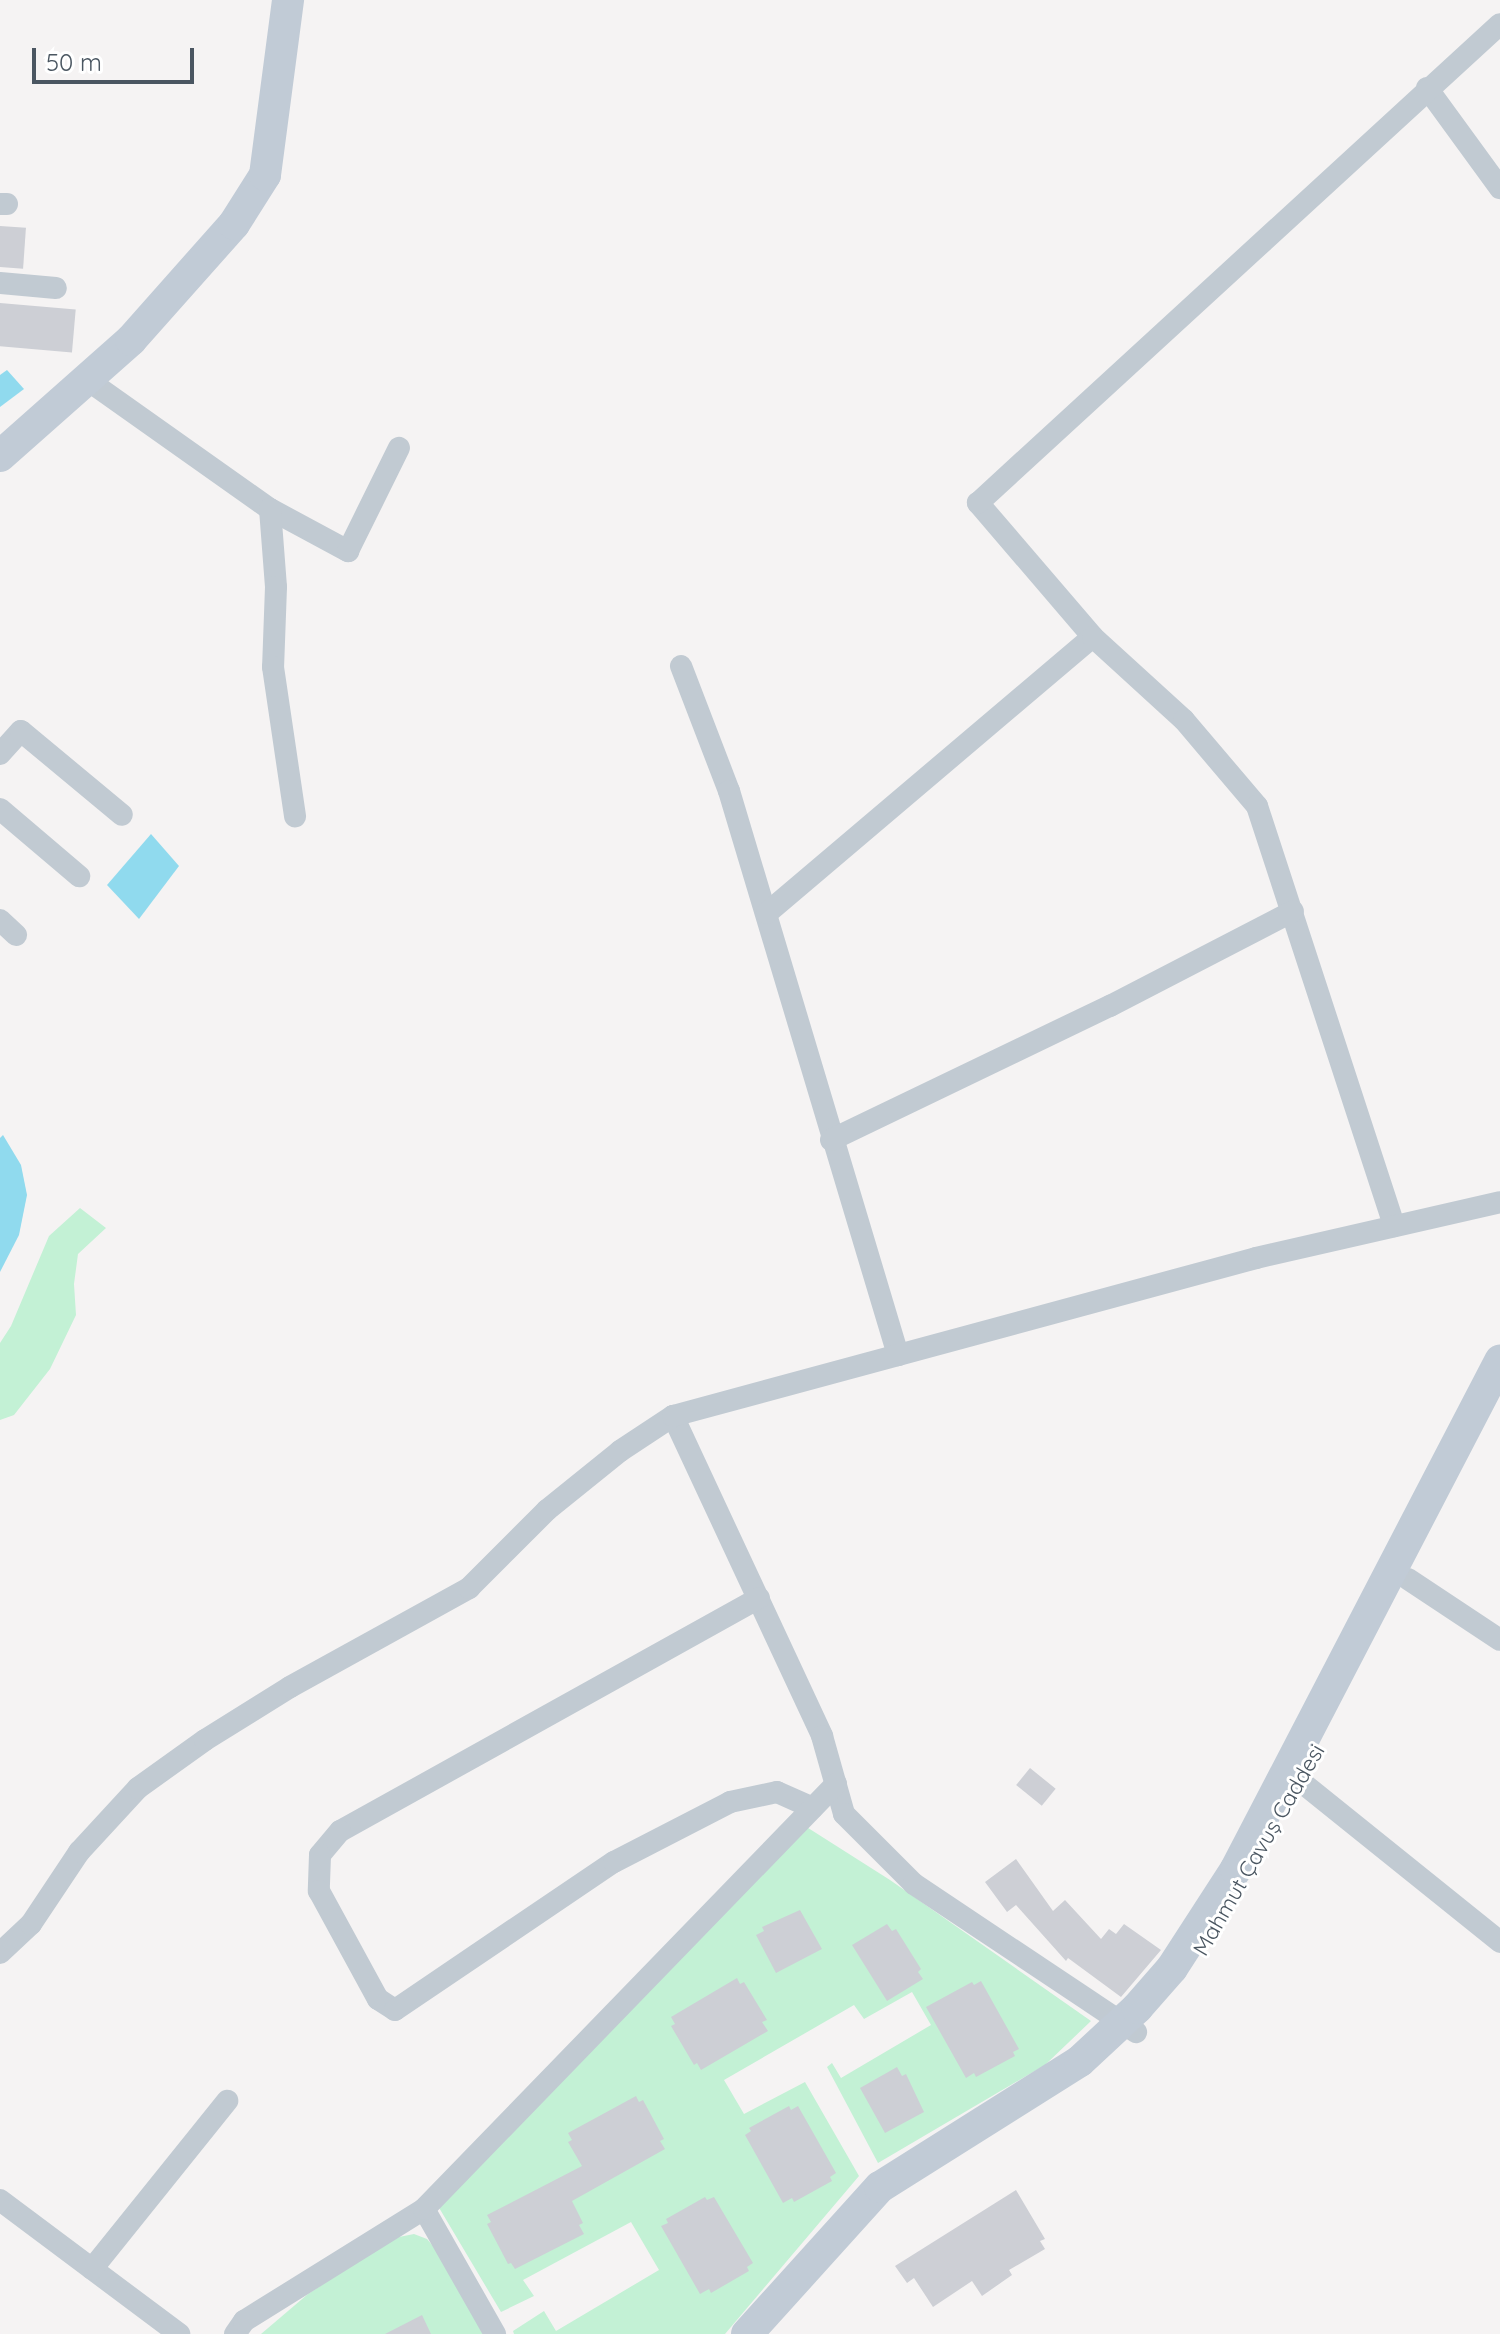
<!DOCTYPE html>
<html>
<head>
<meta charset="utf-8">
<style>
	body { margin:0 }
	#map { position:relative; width:1500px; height:2334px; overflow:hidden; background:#f5f3f3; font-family:Quicksand,sans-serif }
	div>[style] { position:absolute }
	.green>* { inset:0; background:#c3f1d5 }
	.water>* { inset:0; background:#90daee }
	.building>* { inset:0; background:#cdcfd5; transform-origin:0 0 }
	.street>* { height:22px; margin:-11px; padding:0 11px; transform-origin:11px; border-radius:11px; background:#c1cad2 }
	.secondary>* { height:32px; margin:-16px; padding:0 16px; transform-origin:16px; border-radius:16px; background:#c1cbd6 }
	span { translate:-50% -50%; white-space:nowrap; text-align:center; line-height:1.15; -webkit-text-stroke:6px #fff; paint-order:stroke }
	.street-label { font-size:22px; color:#4a5661 }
	.scale { position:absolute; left:32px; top:48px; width:162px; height:36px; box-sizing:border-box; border:4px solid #4a5661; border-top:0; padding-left:10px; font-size:24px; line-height:28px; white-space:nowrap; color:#4a5661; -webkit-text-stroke:6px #fff; paint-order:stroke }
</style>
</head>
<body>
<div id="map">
	<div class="green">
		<i style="clip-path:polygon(80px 1208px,106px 1228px,78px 1254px,74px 1284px,76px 1315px,50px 1369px,14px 1415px,0 1420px,0 1343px,11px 1326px,49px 1236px)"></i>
		<i style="clip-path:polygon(805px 1826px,890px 1880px,1091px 2021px,1045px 2065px,878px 2163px,827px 2067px,832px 2063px,841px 2078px,931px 2025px,912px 1992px,864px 2019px,854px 2005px,724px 2080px,744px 2114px,805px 2082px,859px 2176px,725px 2334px,514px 2334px,513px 2331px,544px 2311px,556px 2331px,659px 2270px,631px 2222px,523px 2280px,534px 2296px,501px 2312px,438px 2206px)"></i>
		<i style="clip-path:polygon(414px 2234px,427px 2239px,438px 2252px,483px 2334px,261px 2334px,308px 2294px,394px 2238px)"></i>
	</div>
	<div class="water">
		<i style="clip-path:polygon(7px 370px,24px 389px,0 407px,0 375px)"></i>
		<i style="clip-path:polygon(151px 834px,179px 866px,139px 919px,107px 885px)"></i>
		<i style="clip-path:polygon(3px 1135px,21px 1165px,27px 1195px,19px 1235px,0 1272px,0 1138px)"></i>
	</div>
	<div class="building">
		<i style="left:0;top:226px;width:26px;height:41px;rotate:4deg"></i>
		<i style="left:0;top:303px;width:76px;height:43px;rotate:5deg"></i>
		<i style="left:1030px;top:1768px;width:33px;height:22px;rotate:39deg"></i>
		<i style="clip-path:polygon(1016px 1859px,1053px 1911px,1065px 1900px,1101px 1939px,1109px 1929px,1116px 1934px,1124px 1924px,1161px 1950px,1121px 1997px,1068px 1958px,1066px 1961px,1016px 1905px,1007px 1912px,985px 1882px)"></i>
		<i style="clip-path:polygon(800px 1910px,822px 1949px,776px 1973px,756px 1935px,764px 1931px,762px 1927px)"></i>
		<i style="clip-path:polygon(887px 1924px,892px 1931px,896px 1929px,921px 1969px,918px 1972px,923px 1979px,887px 2001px,852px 1945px)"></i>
		<i style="clip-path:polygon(737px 1978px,740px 1984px,744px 1982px,767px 2020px,762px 2022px,768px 2031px,701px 2070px,697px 2063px,694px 2065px,671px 2026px,675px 2024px,671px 2017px)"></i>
		<i style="clip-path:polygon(981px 1981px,1019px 2049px,1013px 2052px,1015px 2056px,976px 2077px,974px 2073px,966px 2078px,926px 2007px,972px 1982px,974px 1985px)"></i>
		<i style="clip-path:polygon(897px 2067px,902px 2076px,906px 2074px,924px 2112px,885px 2133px,860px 2088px)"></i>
		<i style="clip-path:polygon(636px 2096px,639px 2102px,643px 2100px,664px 2139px,660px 2141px,665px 2149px,572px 2201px,583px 2223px,579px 2225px,584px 2234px,515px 2269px,511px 2263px,508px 2264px,487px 2224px,491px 2222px,487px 2215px,582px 2166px,568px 2142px,572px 2140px,568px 2133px)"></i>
		<i style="clip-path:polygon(789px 2106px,791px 2110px,798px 2106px,836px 2173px,830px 2177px,832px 2181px,794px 2202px,792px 2198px,783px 2203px,745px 2135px,751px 2131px,749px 2128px)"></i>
		<i style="clip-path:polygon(1016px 2190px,1045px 2239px,1040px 2241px,1045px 2249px,1009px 2270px,1012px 2275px,982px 2296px,972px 2281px,933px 2307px,914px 2278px,907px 2283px,895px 2266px)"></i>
		<i style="clip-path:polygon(705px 2197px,707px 2200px,714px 2197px,753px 2263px,747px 2267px,749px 2271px,711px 2293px,709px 2289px,700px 2294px,661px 2226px,668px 2223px,666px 2219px)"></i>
		<i style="clip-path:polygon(422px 2315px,431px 2334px,385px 2334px)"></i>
	</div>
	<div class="street">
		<i style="left:1427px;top:88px;width:124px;rotate:53.9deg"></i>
		<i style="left:0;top:204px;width:7px"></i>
		<i style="left:0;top:283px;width:56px;rotate:5.1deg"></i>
		<i style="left:89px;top:381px;width:222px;rotate:35.3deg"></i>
		<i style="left:270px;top:509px;width:89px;rotate:28.3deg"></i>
		<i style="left:348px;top:551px;width:115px;rotate:-63.7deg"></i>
		<i style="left:270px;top:509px;width:78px;rotate:85.6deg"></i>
		<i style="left:276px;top:587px;width:80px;rotate:92.1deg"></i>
		<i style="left:273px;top:667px;width:151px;rotate:81.6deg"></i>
		<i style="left:1093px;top:637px;width:177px;rotate:-130.6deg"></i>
		<i style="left:978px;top:503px;width:708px;rotate:-42.54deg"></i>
		<i style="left:681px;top:666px;width:134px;rotate:69deg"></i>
		<i style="left:729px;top:791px;width:589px;rotate:73.32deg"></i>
		<i style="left:0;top:754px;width:31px;rotate:-48deg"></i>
		<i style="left:21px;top:731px;width:131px;rotate:39.7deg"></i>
		<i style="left:0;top:809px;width:104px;rotate:40.3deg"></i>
		<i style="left:767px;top:913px;width:427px;rotate:-40.3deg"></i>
		<i style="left:1093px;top:637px;width:123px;rotate:42.4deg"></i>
		<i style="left:1184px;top:720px;width:113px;rotate:49.7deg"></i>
		<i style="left:1257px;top:806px;width:442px;rotate:71.9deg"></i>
		<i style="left:0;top:920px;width:22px;rotate:43deg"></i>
		<i style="left:831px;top:1140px;width:310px;rotate:-25.7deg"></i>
		<i style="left:1110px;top:1006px;width:206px;rotate:-27.4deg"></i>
		<i style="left:673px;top:1416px;width:353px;rotate:65deg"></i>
		<i style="left:822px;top:1736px;width:81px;rotate:74.2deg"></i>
		<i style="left:844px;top:1814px;width:99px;rotate:45deg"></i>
		<i style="left:914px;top:1884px;width:267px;rotate:33.7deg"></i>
		<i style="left:1408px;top:1579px;width:110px;rotate:33.5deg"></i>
		<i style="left:759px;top:1598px;width:479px;rotate:150.9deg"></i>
		<i style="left:340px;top:1831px;width:31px;rotate:130deg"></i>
		<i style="left:320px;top:1855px;width:36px;rotate:92deg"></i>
		<i style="left:319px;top:1891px;width:123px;rotate:61.4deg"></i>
		<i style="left:378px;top:1999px;width:20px;rotate:33deg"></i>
		<i style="left:395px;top:2010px;width:264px;rotate:-34.1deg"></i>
		<i style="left:614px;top:1862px;width:131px;rotate:-27.3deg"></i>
		<i style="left:730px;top:1802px;width:48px;rotate:-12deg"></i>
		<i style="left:777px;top:1792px;width:39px;rotate:24deg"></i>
		<i style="left:1300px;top:1781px;width:257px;rotate:38.8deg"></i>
		<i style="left:0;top:1953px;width:42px;rotate:-43.1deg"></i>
		<i style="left:31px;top:1924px;width:87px;rotate:-56.3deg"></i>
		<i style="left:79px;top:1852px;width:87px;rotate:-47.3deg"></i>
		<i style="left:138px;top:1788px;width:82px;rotate:-35.6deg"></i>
		<i style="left:205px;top:1740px;width:100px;rotate:-31.9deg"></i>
		<i style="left:290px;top:1687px;width:205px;rotate:-28.9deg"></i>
		<i style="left:469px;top:1588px;width:110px;rotate:-45deg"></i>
		<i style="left:547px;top:1510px;width:94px;rotate:-38.9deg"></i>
		<i style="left:620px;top:1451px;width:64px;rotate:-33.4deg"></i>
		<i style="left:673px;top:1416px;width:604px;rotate:-15.16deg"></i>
		<i style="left:1256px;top:1258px;width:250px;rotate:-12.9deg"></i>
		<i style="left:0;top:2200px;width:224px;rotate:36.8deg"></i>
		<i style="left:424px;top:2209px;width:144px;rotate:60.4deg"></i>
		<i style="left:92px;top:2269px;width:216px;rotate:-51.2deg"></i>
		<i style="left:235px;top:2334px;width:16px;rotate:-55deg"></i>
		<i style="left:244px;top:2321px;width:212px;rotate:-31.9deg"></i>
		<i style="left:424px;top:2209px;width:592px;rotate:-45.89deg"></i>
	</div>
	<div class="secondary">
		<i style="left:0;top:456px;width:175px;rotate:-41.5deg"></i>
		<i style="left:131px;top:340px;width:155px;rotate:-48.4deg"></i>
		<i style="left:234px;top:224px;width:58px;rotate:-57.7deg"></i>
		<i style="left:265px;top:175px;width:177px;rotate:-82.5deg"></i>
		<i style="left:747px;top:2334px;width:198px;rotate:-47.9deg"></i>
		<i style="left:880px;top:2187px;width:236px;rotate:-32.2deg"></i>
		<i style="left:1080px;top:2061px;width:78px;rotate:-42.9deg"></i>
		<i style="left:1137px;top:2008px;width:53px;rotate:-48.8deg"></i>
		<i style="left:1172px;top:1968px;width:118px;rotate:-57.1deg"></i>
		<i style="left:1236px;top:1869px;width:573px;rotate:-62.54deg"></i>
	</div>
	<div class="street-label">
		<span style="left:1259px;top:1850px;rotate:-60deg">Mahmut Çavuş Caddesi</span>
	</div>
	<div class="scale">50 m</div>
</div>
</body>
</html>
